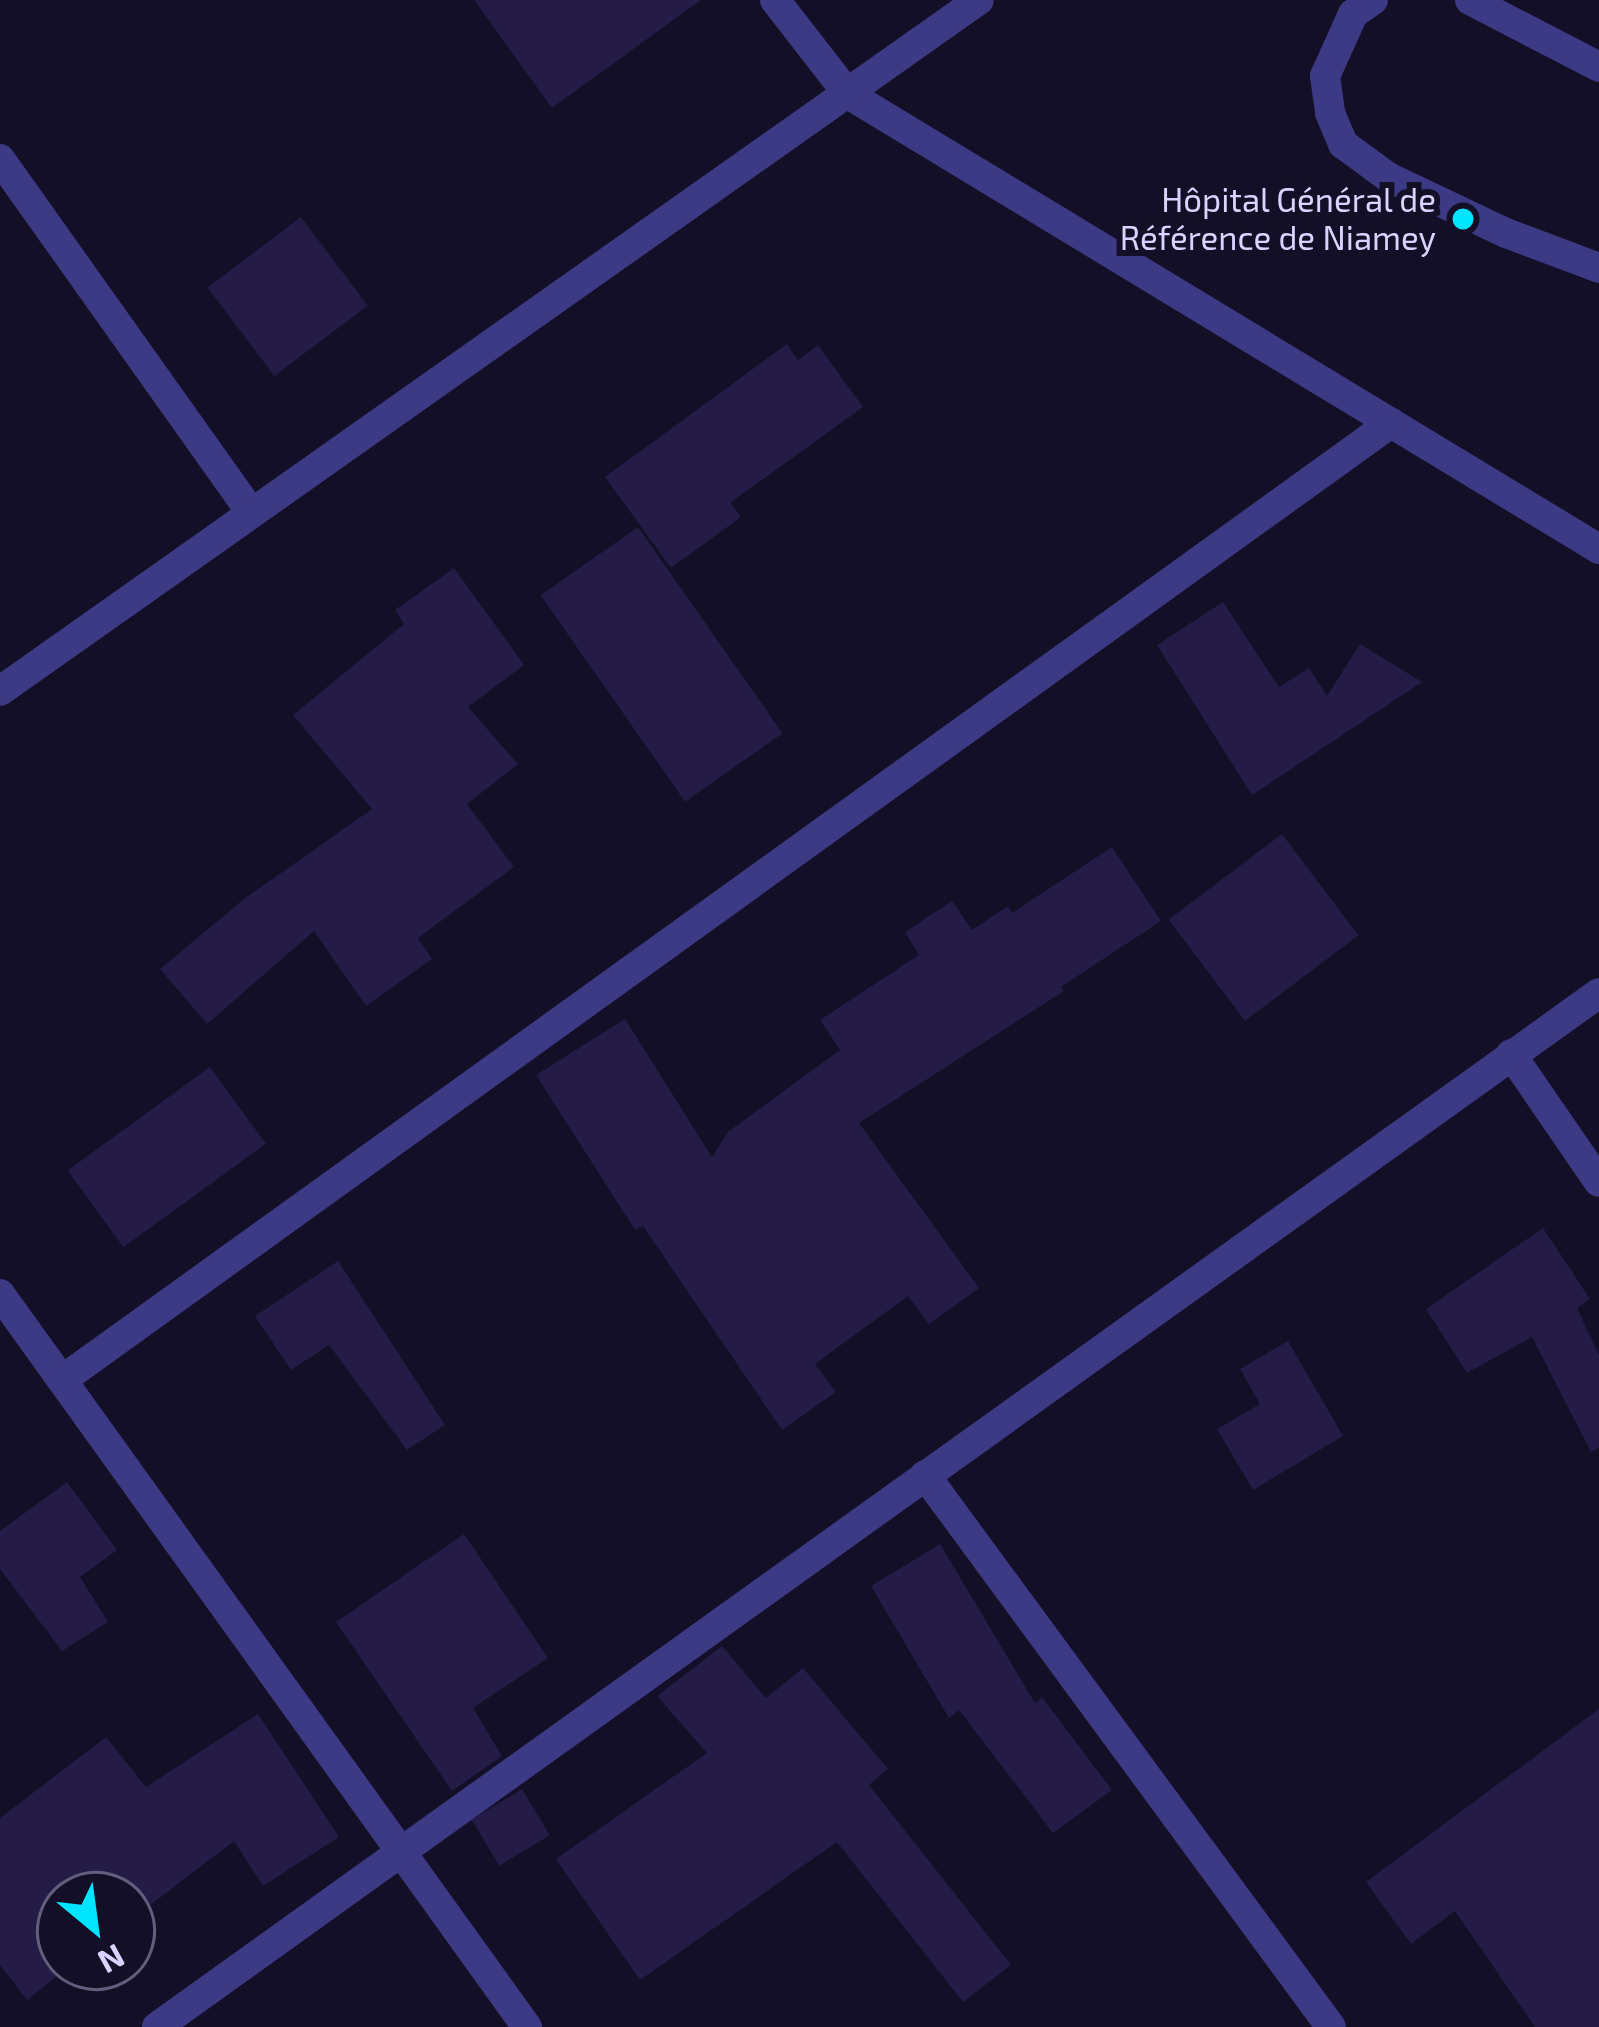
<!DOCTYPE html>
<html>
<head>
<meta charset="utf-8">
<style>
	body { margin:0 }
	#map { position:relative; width:1599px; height:2027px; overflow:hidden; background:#130f26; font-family:"Exo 2",sans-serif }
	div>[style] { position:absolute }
	.building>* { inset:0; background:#241b47; transform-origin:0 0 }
	.minor>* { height:30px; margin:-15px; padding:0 15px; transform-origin:15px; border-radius:15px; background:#3d3a85 }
	.dots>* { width:33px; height:33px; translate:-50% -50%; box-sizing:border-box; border:6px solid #130f26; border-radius:50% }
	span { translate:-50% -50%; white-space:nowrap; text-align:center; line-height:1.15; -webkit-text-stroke:12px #130f26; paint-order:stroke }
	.poi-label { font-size:33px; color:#d9d4ff }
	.right { translate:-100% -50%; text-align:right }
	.north { position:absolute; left:36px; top:1871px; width:120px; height:120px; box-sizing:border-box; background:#130f26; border:3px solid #625e7d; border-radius:50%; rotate:151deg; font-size:33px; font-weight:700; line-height:48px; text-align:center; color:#d9d4ff }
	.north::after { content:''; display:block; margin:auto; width:42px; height:54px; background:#00e5ff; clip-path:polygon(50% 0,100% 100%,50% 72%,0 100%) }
</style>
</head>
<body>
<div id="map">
	<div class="building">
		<i style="clip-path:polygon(474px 0,701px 0,552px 108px)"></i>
		<i style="left:301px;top:217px;width:111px;height:117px;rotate:53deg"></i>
		<i style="clip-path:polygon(787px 344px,798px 360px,818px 345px,863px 407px,730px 503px,741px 517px,671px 568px,605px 477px)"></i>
		<i style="left:638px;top:527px;width:252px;height:119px;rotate:55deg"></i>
		<i style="clip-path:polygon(454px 568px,524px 665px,468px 707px,518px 764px,467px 804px,514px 867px,418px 938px,432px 959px,366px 1006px,314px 931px,207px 1024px,160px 969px,244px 899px,372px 809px,293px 715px,404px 624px,395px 610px)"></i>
		<i style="clip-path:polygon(1223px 602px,1279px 687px,1309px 668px,1327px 696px,1360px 644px,1422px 682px,1252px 795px,1157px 645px)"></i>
		<i style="left:1282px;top:834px;width:127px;height:142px;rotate:53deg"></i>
		<i style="clip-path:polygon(1112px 847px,1161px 921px,1061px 987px,1064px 991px,859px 1123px,979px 1288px,929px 1324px,908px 1296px,815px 1364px,836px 1392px,782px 1430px,643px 1226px,635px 1230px,536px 1075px,625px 1019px,712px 1157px,728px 1132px,840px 1050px,820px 1020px,919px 955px,905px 932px,952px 901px,972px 930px,1008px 906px,1012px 913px)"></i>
		<i style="left:210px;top:1067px;width:95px;height:176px;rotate:54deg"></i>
		<i style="clip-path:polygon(1543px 1228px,1590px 1299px,1577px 1308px,1599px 1355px,1599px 1448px,1591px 1452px,1532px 1337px,1467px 1373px,1426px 1309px)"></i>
		<i style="clip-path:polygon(338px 1261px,445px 1425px,407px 1450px,329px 1345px,291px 1370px,255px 1316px)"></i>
		<i style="clip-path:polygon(1288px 1341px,1343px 1436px,1253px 1490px,1217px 1429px,1260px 1404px,1240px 1369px)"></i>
		<i style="clip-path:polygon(67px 1482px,117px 1550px,80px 1577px,108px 1622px,62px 1651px,0 1569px,0 1531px)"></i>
		<i style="clip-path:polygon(464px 1534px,548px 1658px,473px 1708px,502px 1756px,452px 1791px,336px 1622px)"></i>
		<i style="clip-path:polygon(940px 1544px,1035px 1703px,1042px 1697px,1112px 1790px,1053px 1833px,959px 1710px,949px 1718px,871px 1586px)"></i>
		<i style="clip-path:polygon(722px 1646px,766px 1698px,803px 1668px,888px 1769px,869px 1785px,1011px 1965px,963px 2002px,837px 1842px,640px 1980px,556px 1859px,707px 1753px,657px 1696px)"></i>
		<i style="clip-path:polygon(1599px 1709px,1599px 2027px,1535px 2027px,1455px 1911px,1411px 1944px,1366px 1882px)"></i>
		<i style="clip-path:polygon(258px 1714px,339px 1837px,263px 1886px,234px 1841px,132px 1919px,132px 1895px,60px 1895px,60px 1967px,69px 1967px,27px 2000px,0 1965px,0 1818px,106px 1737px,146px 1787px)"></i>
		<i style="left:522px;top:1789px;width:54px;height:59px;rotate:59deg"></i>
	</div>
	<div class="minor">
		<i style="left:775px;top:0;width:119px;rotate:52.2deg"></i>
		<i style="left:848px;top:94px;width:878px;rotate:31.21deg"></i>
		<i style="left:1373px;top:0;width:24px;rotate:145deg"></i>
		<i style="left:1353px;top:14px;width:68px;rotate:114.3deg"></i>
		<i style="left:1325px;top:76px;width:37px;rotate:82deg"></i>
		<i style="left:1330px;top:113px;width:34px;rotate:67deg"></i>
		<i style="left:1343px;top:144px;width:56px;rotate:36.3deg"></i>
		<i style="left:1388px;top:177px;width:131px;rotate:25.4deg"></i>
		<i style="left:1506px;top:233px;width:99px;rotate:20.6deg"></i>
		<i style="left:1470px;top:0;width:145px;rotate:27.4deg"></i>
		<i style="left:0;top:159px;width:432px;rotate:54.6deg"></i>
		<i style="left:0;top:691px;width:1198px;rotate:-35.22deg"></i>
		<i style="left:1511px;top:1054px;width:155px;rotate:55.5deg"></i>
		<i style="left:0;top:1294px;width:903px;rotate:54.29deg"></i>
		<i style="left:62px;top:1380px;width:1638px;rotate:-35.76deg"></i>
		<i style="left:925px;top:1475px;width:685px;rotate:53.67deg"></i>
		<i style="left:157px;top:2027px;width:1774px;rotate:-35.64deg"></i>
	</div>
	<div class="dots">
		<i style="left:1463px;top:219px;background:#00e5ff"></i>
	</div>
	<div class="poi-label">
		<span class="right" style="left:1436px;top:219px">Hôpital Général de<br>Référence de Niamey</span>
	</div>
	<div class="north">N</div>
</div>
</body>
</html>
